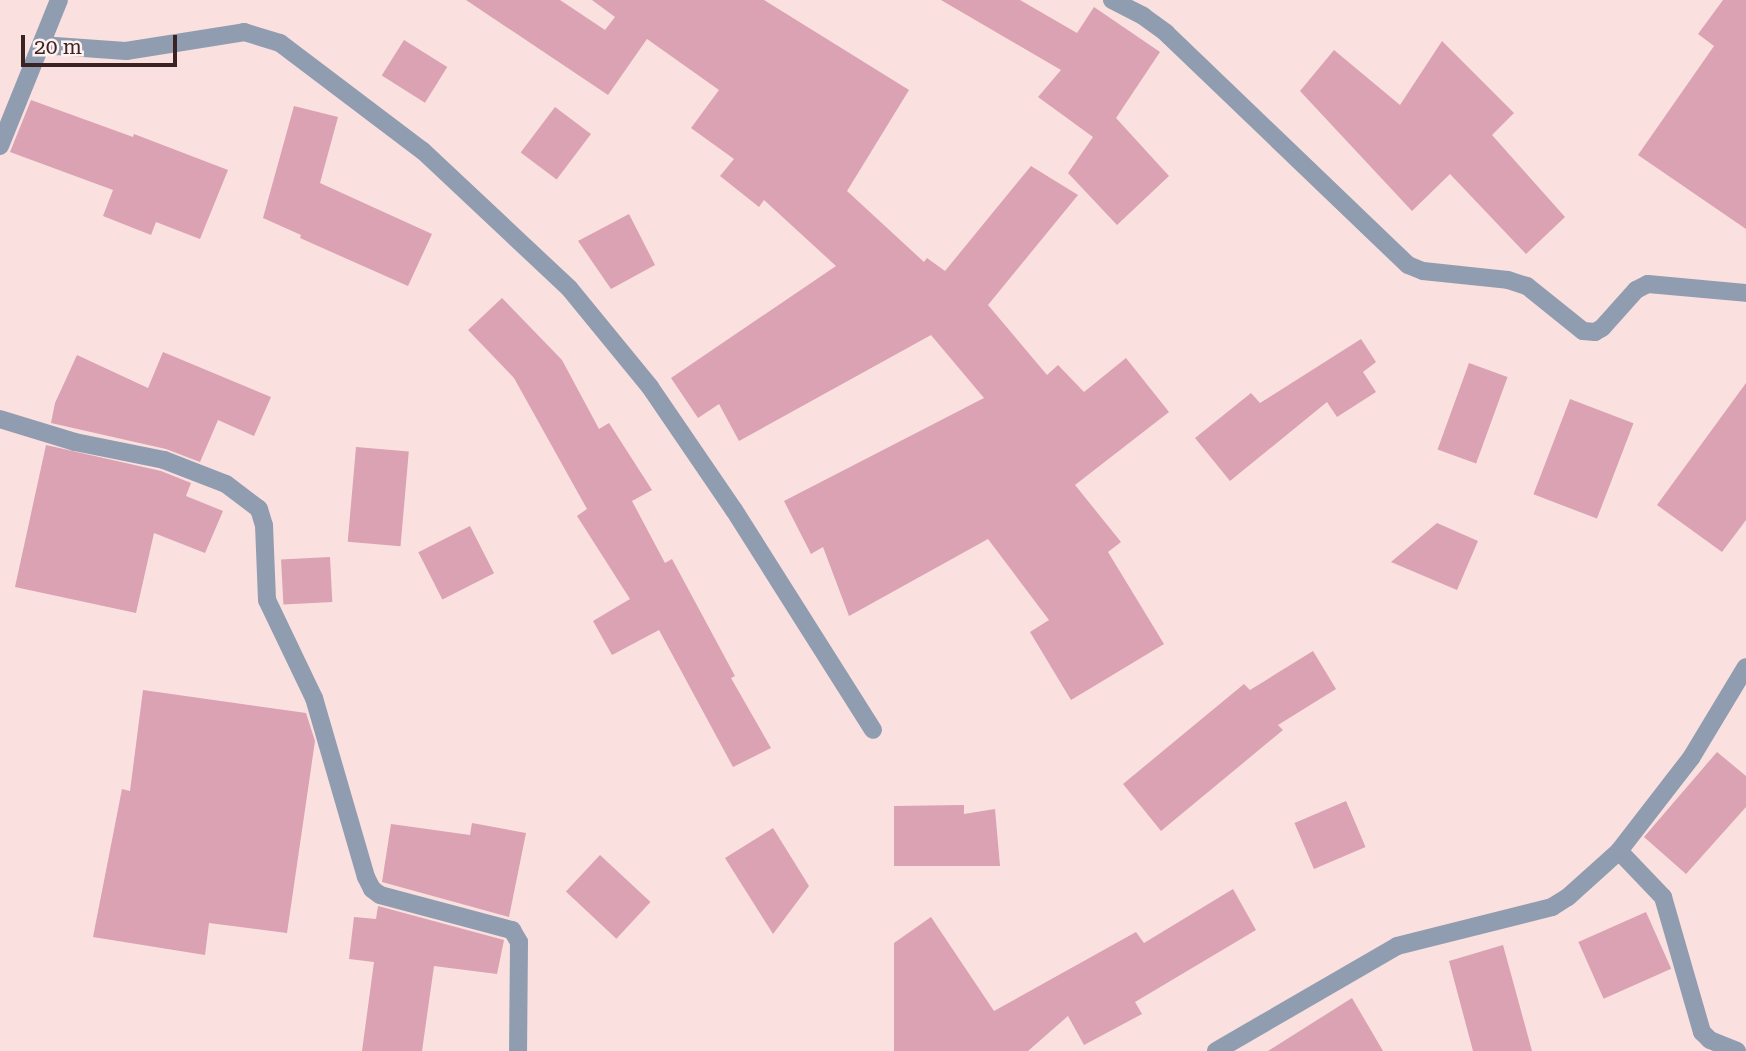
<!DOCTYPE html>
<html>
<head>
<meta charset="utf-8">
<style>
	body { margin:0 }
	#map { position:relative; width:1746px; height:1051px; overflow:hidden; background:#fae0df; font-family:"Roboto Serif",serif }
	div>[style] { position:absolute }
	.building>* { inset:0; background:#daa2b2; transform-origin:0 0 }
	.minor>* { height:18px; margin:-9px; padding:0 9px; transform-origin:9px; border-radius:9px; background:#909caf }
	span { translate:-50% -50%; white-space:nowrap; text-align:center; line-height:1.15; -webkit-text-stroke:6px #fef1f0; paint-order:stroke }
	.scale { position:absolute; left:21px; top:35px; width:156px; height:32px; box-sizing:border-box; border:4px solid #3a2423; border-top:0; padding-left:9px; font-size:21px; line-height:24px; white-space:nowrap; color:#3a2423; -webkit-text-stroke:5px #fef1f0; paint-order:stroke }
</style>
</head>
<body>
<div id="map">
	<div class="building">
		<i style="clip-path:polygon(466px 0,560px 0,605px 30px,615px 17px,592px 0,764px 0,909px 90px,847px 191px,924px 262px,927px 258px,945px 271px,1031px 166px,1078px 195px,988px 305px,1047px 375px,1058px 365px,1084px 392px,1126px 358px,1169px 412px,1075px 485px,1121px 542px,1108px 552px,1164px 644px,1071px 700px,1030px 632px,1049px 620px,988px 539px,849px 616px,823px 547px,811px 554px,784px 501px,984px 398px,931px 335px,739px 441px,719px 404px,698px 418px,671px 378px,836px 266px,764px 200px,759px 207px,720px 176px,734px 159px,691px 128px,719px 90px,647px 39px,608px 95px)"></i>
		<i style="clip-path:polygon(941px 0,1020px 0,1077px 33px,1094px 7px,1160px 52px,1116px 118px,1169px 176px,1117px 225px,1068px 173px,1093px 137px,1038px 97px,1061px 70px)"></i>
		<i style="clip-path:polygon(1723px 0,1746px 0,1746px 229px,1638px 155px,1714px 46px,1698px 34px)"></i>
		<i style="left:404px;top:40px;width:51px;height:42px;rotate:32deg"></i>
		<i style="clip-path:polygon(1442px 41px,1514px 113px,1492px 135px,1565px 217px,1526px 254px,1450px 174px,1412px 211px,1300px 91px,1334px 50px,1400px 105px)"></i>
		<i style="clip-path:polygon(31px 100px,133px 137px,134px 134px,228px 170px,200px 239px,156px 222px,151px 235px,103px 216px,113px 190px,10px 152px)"></i>
		<i style="clip-path:polygon(294px 106px,338px 117px,320px 183px,432px 234px,408px 286px,300px 238px,301px 235px,263px 218px)"></i>
		<i style="left:555px;top:107px;width:45px;height:57px;rotate:37deg"></i>
		<i style="clip-path:polygon(629px 214px,655px 265px,611px 289px,578px 241px)"></i>
		<i style="clip-path:polygon(502px 298px,562px 360px,599px 429px,609px 423px,652px 490px,632px 501px,665px 563px,672px 559px,735px 676px,731px 678px,771px 748px,733px 767px,659px 630px,612px 655px,593px 621px,630px 599px,577px 516px,587px 509px,514px 378px,468px 330px)"></i>
		<i style="clip-path:polygon(1361px 339px,1376px 362px,1363px 372px,1376px 392px,1337px 417px,1327px 402px,1230px 481px,1195px 438px,1251px 393px,1260px 403px)"></i>
		<i style="clip-path:polygon(163px 352px,271px 397px,254px 436px,218px 420px,200px 462px,166px 449px,51px 423px,55px 403px,77px 355px,148px 388px)"></i>
		<i style="left:1469px;top:363px;width:41px;height:92px;rotate:20deg"></i>
		<i style="clip-path:polygon(1746px 383px,1746px 520px,1722px 552px,1657px 505px)"></i>
		<i style="left:1570px;top:399px;width:68px;height:102px;rotate:21deg"></i>
		<i style="clip-path:polygon(46px 445px,161px 471px,191px 483px,186px 496px,223px 511px,205px 553px,154px 533px,136px 613px,15px 587px)"></i>
		<i style="left:356px;top:447px;width:53px;height:95px;rotate:5deg"></i>
		<i style="clip-path:polygon(1437px 523px,1478px 541px,1457px 590px,1391px 562px)"></i>
		<i style="left:470px;top:526px;width:53px;height:58px;rotate:63deg"></i>
		<i style="left:330px;top:557px;width:45px;height:49px;rotate:87deg"></i>
		<i style="clip-path:polygon(1313px 651px,1336px 689px,1278px 725px,1283px 730px,1161px 831px,1123px 784px,1244px 684px,1250px 690px)"></i>
		<i style="clip-path:polygon(143px 690px,306px 713px,315px 741px,287px 933px,209px 923px,205px 955px,93px 937px,122px 789px,130px 791px)"></i>
		<i style="clip-path:polygon(1717px 752px,1746px 776px,1746px 807px,1686px 874px,1644px 837px)"></i>
		<i style="left:1346px;top:801px;width:50px;height:56px;rotate:67deg"></i>
		<i style="clip-path:polygon(964px 805px,964px 814px,995px 809px,1000px 866px,894px 866px,894px 806px)"></i>
		<i style="clip-path:polygon(472px 823px,526px 833px,509px 917px,382px 882px,391px 824px,470px 835px)"></i>
		<i style="clip-path:polygon(773px 828px,809px 886px,773px 934px,725px 858px)"></i>
		<i style="left:600px;top:855px;width:69px;height:50px;rotate:43deg"></i>
		<i style="clip-path:polygon(1233px 889px,1256px 930px,1135px 1002px,1142px 1014px,1084px 1045px,1068px 1016px,1028px 1051px,894px 1051px,894px 943px,931px 917px,994px 1011px,1136px 932px,1144px 943px)"></i>
		<i style="clip-path:polygon(378px 906px,504px 940px,497px 974px,434px 966px,422px 1051px,362px 1051px,374px 962px,349px 959px,354px 917px,376px 919px)"></i>
		<i style="left:1646px;top:912px;width:62px;height:74px;rotate:66deg"></i>
		<i style="clip-path:polygon(1503px 945px,1532px 1051px,1473px 1051px,1449px 961px)"></i>
		<i style="clip-path:polygon(1352px 998px,1383px 1051px,1268px 1051px)"></i>
	</div>
	<div class="minor">
		<i style="left:1112px;top:0;width:35px;rotate:27deg"></i>
		<i style="left:1143px;top:16px;width:29px;rotate:36deg"></i>
		<i style="left:1166px;top:33px;width:335px;rotate:43.8deg"></i>
		<i style="left:1408px;top:265px;width:16px;rotate:22deg"></i>
		<i style="left:1423px;top:271px;width:85px;rotate:6deg"></i>
		<i style="left:1508px;top:280px;width:20px;rotate:18deg"></i>
		<i style="left:1527px;top:286px;width:72px;rotate:38.8deg"></i>
		<i style="left:1583px;top:331px;width:12px;rotate:5deg"></i>
		<i style="left:1595px;top:332px;width:8px;rotate:-30deg"></i>
		<i style="left:1602px;top:328px;width:51px;rotate:-48.2deg"></i>
		<i style="left:1636px;top:290px;width:13px;rotate:-27deg"></i>
		<i style="left:1648px;top:284px;width:98px;rotate:5.2deg"></i>
		<i style="left:41px;top:45px;width:85px;rotate:4deg"></i>
		<i style="left:126px;top:51px;width:120px;rotate:-9.1deg"></i>
		<i style="left:244px;top:32px;width:38px;rotate:17deg"></i>
		<i style="left:280px;top:43px;width:179px;rotate:37.1deg"></i>
		<i style="left:423px;top:151px;width:200px;rotate:43.2deg"></i>
		<i style="left:569px;top:288px;width:128px;rotate:50.7deg"></i>
		<i style="left:650px;top:387px;width:149px;rotate:55.7deg"></i>
		<i style="left:734px;top:510px;width:260px;rotate:57.7deg"></i>
		<i style="left:0;top:146px;width:157px;rotate:-68deg"></i>
		<i style="left:0;top:419px;width:78px;rotate:17deg"></i>
		<i style="left:75px;top:442px;width:91px;rotate:11.4deg"></i>
		<i style="left:164px;top:460px;width:66px;rotate:21.2deg"></i>
		<i style="left:226px;top:484px;width:41px;rotate:37.1deg"></i>
		<i style="left:259px;top:509px;width:17px;rotate:73deg"></i>
		<i style="left:264px;top:525px;width:75px;rotate:87.7deg"></i>
		<i style="left:267px;top:600px;width:109px;rotate:64.4deg"></i>
		<i style="left:314px;top:698px;width:186px;rotate:73.8deg"></i>
		<i style="left:366px;top:877px;width:13px;rotate:63deg"></i>
		<i style="left:372px;top:889px;width:10px;rotate:37deg"></i>
		<i style="left:380px;top:895px;width:137px;rotate:14.9deg"></i>
		<i style="left:512px;top:930px;width:14px;rotate:60deg"></i>
		<i style="left:519px;top:942px;width:109px;rotate:90.5deg"></i>
		<i style="left:1619px;top:851px;width:64px;rotate:46.3deg"></i>
		<i style="left:1663px;top:897px;width:141px;rotate:73.9deg"></i>
		<i style="left:1702px;top:1032px;width:11px;rotate:45deg"></i>
		<i style="left:1710px;top:1040px;width:29px;rotate:22deg"></i>
		<i style="left:1216px;top:1051px;width:209px;rotate:-30.1deg"></i>
		<i style="left:1397px;top:946px;width:160px;rotate:-14.1deg"></i>
		<i style="left:1552px;top:907px;width:19px;rotate:-32deg"></i>
		<i style="left:1568px;top:897px;width:69px;rotate:-42deg"></i>
		<i style="left:1619px;top:851px;width:118px;rotate:-52.3deg"></i>
		<i style="left:1691px;top:758px;width:106px;rotate:-58.9deg"></i>
	</div>
	<div class="scale">20 m</div>
</div>
</body>
</html>
